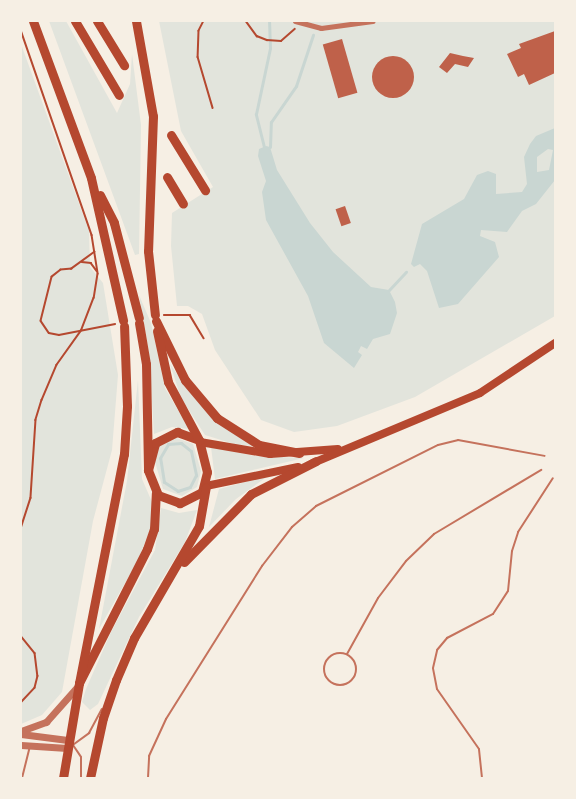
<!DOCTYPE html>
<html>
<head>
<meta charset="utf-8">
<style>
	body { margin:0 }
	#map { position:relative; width:576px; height:799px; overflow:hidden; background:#f6efe4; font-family:"Nunito Sans",sans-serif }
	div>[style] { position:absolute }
	.green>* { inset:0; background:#e2e4dc }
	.water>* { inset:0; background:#c9d6d2 }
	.stream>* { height:3px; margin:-1.5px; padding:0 1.5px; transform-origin:1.5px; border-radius:1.5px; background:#c9d6d2 }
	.building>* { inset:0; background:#bf614a; transform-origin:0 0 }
	.round { border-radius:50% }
	.path>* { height:1.5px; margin:-0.75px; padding:0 0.75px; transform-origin:0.75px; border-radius:0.75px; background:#b5482f }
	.service>* { height:2px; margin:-1px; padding:0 1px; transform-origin:1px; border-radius:1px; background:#c5725c }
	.service>.ring { margin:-1px; padding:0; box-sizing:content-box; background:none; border:2px solid #c5725c; border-radius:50% }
	.minor>* { height:5px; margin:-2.5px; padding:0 2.5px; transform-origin:2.5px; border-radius:2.5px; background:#c5725c }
	.tertiary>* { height:7px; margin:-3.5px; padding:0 3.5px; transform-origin:3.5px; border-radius:3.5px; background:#c5725c }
	.secondary>* { height:8px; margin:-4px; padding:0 4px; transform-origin:4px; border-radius:4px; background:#b5482f }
	.trunk>* { height:9px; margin:-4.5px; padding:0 4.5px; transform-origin:4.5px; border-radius:4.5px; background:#b5482f }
	.motorway>* { height:9px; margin:-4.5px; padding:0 4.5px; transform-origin:4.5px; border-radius:4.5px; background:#b5482f }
	span { translate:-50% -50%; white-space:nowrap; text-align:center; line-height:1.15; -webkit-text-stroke:5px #f6efe4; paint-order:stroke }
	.frame { position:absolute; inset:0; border:22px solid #f6efe4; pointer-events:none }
</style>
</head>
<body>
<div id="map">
	<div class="green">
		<i style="clip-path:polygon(49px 21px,66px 21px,117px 113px,130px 84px,132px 54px,141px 125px,139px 254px,135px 255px)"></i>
		<i style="clip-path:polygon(159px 21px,555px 21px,555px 316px,415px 397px,337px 426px,294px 432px,261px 420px,215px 350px,202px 314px,188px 306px,177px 306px,171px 246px,172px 213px,213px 187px,181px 131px)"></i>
		<i style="clip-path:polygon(21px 44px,89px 231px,90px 267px,103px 283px,118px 375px,112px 450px,93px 521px,62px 692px,42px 715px,21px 724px)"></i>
		<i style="clip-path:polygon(139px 295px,151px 323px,165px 388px,189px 429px,172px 427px,154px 434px,149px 353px)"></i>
		<i style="clip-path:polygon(170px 364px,189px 391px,257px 446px,237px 445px,205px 435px,181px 398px)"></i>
		<i style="clip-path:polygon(138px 380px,142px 479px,152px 502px,151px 527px,138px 560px,99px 629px,127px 481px)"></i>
		<i style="clip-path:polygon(174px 437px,193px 444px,201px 471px,197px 487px,182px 496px,163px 489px,155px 462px,159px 446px)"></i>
		<i style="clip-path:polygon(211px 447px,255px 456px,304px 458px,215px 479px)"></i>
		<i style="clip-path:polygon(268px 476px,236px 499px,209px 527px,219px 489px)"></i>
		<i style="clip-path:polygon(161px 508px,179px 513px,197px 510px,185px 542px,139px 617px,98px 704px,90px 710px,82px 702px,86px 689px,111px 632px,155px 550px)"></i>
	</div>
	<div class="water">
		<i style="clip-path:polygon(evenodd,555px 128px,555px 180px,536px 204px,522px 211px,507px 232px,481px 230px,480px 236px,495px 242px,499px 257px,458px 304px,439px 308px,427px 271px,420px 264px,414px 267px,411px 264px,422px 224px,464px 199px,477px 175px,488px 171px,496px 174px,496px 194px,522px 192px,527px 184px,524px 157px,530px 144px,536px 136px,555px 128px,548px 149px,553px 150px,549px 170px,537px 172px,537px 157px,548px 149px)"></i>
		<i style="clip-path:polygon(266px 146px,270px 147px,277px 170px,310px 223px,333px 252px,371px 287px,389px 290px,395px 302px,397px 313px,390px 334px,373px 339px,367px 349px,361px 346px,358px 352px,362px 355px,354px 368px,324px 343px,308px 296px,266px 220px,262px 192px,266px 181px,258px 156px,259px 149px)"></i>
	</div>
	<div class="stream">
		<i style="left:264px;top:147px;width:34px;rotate:-104deg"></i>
		<i style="left:256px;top:114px;width:67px;rotate:-78deg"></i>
		<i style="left:270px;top:48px;width:27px;rotate:-92deg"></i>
		<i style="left:270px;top:147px;width:25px;rotate:-88deg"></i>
		<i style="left:271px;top:122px;width:44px;rotate:-55.2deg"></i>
		<i style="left:296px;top:86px;width:54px;rotate:-71.6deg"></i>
		<i style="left:389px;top:290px;width:25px;rotate:-47deg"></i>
		<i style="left:181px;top:443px;width:13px;rotate:39deg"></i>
		<i style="left:191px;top:451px;width:25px;rotate:78deg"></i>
		<i style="left:196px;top:475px;width:13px;rotate:117deg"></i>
		<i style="left:190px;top:487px;width:13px;rotate:162deg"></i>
		<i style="left:178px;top:491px;width:17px;rotate:-147deg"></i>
		<i style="left:164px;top:482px;width:24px;rotate:-99deg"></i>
		<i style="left:160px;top:458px;width:16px;rotate:-60deg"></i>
		<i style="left:168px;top:444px;width:13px;rotate:-4deg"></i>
	</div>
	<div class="building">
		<i style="clip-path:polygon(555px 31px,555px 73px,529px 85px,524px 74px,518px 77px,507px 54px,521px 48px,519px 44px)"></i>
		<i style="left:342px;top:39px;width:56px;height:20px;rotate:74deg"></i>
		<i style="clip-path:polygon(450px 53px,463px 56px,474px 58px,468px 67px,455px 64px,447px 73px,439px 67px)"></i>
		<i class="round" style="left:372px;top:56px;width:42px;height:42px"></i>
		<i style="left:345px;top:206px;width:18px;height:10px;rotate:71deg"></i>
	</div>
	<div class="path">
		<i style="left:204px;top:21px;width:11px;rotate:117deg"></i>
		<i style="left:199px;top:31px;width:26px;rotate:92deg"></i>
		<i style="left:198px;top:57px;width:53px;rotate:73.6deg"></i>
		<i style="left:246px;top:21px;width:19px;rotate:54deg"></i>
		<i style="left:257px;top:36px;width:11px;rotate:22deg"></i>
		<i style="left:267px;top:40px;width:14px;rotate:4deg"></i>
		<i style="left:281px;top:41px;width:18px;rotate:-41deg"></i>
		<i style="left:21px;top:30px;width:217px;rotate:70.9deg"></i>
		<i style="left:92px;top:235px;width:39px;rotate:81deg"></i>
		<i style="left:98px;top:274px;width:24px;rotate:99deg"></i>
		<i style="left:94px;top:298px;width:34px;rotate:111deg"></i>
		<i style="left:82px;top:330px;width:43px;rotate:125.5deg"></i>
		<i style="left:57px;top:365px;width:38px;rotate:113deg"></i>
		<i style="left:42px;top:400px;width:21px;rotate:107deg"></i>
		<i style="left:36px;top:420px;width:78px;rotate:93.7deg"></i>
		<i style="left:31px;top:498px;width:32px;rotate:108deg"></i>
		<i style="left:95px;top:252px;width:29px;rotate:144deg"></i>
		<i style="left:72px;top:269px;width:11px;rotate:175deg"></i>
		<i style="left:61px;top:270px;width:11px;rotate:142deg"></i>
		<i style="left:52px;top:277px;width:45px;rotate:104deg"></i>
		<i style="left:41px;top:321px;width:14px;rotate:56deg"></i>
		<i style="left:49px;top:333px;width:10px;rotate:11deg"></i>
		<i style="left:59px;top:335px;width:57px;rotate:-11.1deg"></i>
		<i style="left:82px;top:262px;width:9px;rotate:6deg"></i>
		<i style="left:91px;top:263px;width:10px;rotate:53deg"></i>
		<i style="left:164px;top:315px;width:26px"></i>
		<i style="left:190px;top:315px;width:27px;rotate:59deg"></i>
		<i style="left:21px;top:636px;width:22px;rotate:51deg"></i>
		<i style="left:35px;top:653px;width:23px;rotate:83deg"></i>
		<i style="left:38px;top:676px;width:12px;rotate:104deg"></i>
		<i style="left:35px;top:688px;width:21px;rotate:133deg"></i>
	</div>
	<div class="service">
		<i class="ring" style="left:324px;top:653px;width:30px;height:30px"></i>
		<i style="left:347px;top:654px;width:64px;rotate:-61deg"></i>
		<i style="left:378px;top:598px;width:46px;rotate:-52.9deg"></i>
		<i style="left:406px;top:561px;width:39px;rotate:-44deg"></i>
		<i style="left:434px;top:534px;width:125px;rotate:-30.9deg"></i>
		<i style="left:73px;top:745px;width:14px;rotate:56deg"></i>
		<i style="left:81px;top:757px;width:21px;rotate:90deg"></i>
		<i style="left:70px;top:747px;width:24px;rotate:-36deg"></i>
		<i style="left:89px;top:733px;width:27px;rotate:-62deg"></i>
		<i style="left:22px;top:778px;width:33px;rotate:-76deg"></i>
		<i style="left:148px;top:778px;width:22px;rotate:-87deg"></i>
		<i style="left:149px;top:756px;width:41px;rotate:-65.3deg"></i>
		<i style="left:166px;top:719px;width:181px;rotate:-57.9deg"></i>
		<i style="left:262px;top:566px;width:49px;rotate:-52.4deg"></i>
		<i style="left:292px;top:527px;width:32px;rotate:-41deg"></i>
		<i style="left:316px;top:506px;width:136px;rotate:-26.6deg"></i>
		<i style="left:438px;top:445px;width:21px;rotate:-14deg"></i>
		<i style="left:458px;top:440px;width:88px;rotate:10.4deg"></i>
		<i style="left:482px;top:778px;width:29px;rotate:-96deg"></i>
		<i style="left:479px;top:749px;width:73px;rotate:-125deg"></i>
		<i style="left:437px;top:689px;width:21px;rotate:-101deg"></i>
		<i style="left:433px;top:668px;width:18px;rotate:-77deg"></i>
		<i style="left:437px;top:650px;width:16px;rotate:-50deg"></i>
		<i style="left:447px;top:638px;width:52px;rotate:-27.6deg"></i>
		<i style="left:493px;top:614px;width:27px;rotate:-57deg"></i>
		<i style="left:508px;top:591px;width:40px;rotate:-84.3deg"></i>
		<i style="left:512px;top:551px;width:20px;rotate:-72deg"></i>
		<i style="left:518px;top:532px;width:64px;rotate:-57.1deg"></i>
	</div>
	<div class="minor">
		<i style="left:295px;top:21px;width:27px;rotate:15deg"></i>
		<i style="left:321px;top:28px;width:52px;rotate:-7.7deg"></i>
	</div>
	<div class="tertiary">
		<i style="left:21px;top:731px;width:27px;rotate:-20deg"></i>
		<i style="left:46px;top:722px;width:48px;rotate:-48.4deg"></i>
		<i style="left:21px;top:734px;width:47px;rotate:7.3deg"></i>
		<i style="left:21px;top:745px;width:46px;rotate:3.7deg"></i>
	</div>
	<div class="secondary">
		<i style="left:200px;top:442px;width:71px;rotate:9.7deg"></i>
		<i style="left:270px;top:454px;width:68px;rotate:-4.2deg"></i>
		<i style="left:313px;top:463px;width:181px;rotate:-22.7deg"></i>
		<i style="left:480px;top:393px;width:90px;rotate:-33.7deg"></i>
		<i style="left:206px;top:486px;width:94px;rotate:-11.7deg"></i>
	</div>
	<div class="trunk">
		<i style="left:177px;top:432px;width:23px;rotate:20deg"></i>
		<i style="left:199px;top:440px;width:33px;rotate:76deg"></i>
		<i style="left:207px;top:472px;width:21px;rotate:104deg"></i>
		<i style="left:202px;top:492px;width:25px;rotate:153deg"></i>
		<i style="left:180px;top:503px;width:23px;rotate:-160deg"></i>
		<i style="left:158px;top:495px;width:27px;rotate:-112deg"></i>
		<i style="left:148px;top:470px;width:28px;rotate:-75deg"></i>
		<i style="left:155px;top:443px;width:25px;rotate:-27deg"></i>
		<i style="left:184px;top:562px;width:95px;rotate:-45.4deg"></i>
		<i style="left:251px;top:494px;width:73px;rotate:-26.9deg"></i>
		<i style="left:63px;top:778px;width:96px;rotate:-80.4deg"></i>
		<i style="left:79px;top:683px;width:150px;rotate:-63.1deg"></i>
		<i style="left:147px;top:549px;width:21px;rotate:-71deg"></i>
		<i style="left:154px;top:529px;width:36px;rotate:-87deg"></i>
		<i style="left:90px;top:778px;width:61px;rotate:-77.8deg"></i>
		<i style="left:103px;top:718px;width:40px;rotate:-71.1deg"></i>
		<i style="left:116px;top:680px;width:46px;rotate:-66.8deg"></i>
		<i style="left:134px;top:638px;width:129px;rotate:-59.9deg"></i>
		<i style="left:199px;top:526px;width:39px;rotate:-80deg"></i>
	</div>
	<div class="motorway">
		<i style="left:33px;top:21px;width:167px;rotate:69.7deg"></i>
		<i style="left:91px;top:178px;width:146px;rotate:77.3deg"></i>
		<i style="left:75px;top:21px;width:86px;rotate:59.3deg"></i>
		<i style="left:97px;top:21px;width:52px;rotate:58.5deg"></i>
		<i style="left:136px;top:21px;width:97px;rotate:79.9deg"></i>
		<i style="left:153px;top:116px;width:135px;rotate:92.1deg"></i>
		<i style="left:148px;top:251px;width:64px;rotate:83.8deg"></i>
		<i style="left:171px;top:135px;width:65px;rotate:58.3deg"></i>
		<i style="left:167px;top:177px;width:31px;rotate:59deg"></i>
		<i style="left:100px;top:195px;width:31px;rotate:63deg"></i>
		<i style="left:114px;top:223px;width:98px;rotate:75.3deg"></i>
		<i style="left:156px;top:321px;width:66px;rotate:63.8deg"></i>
		<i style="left:185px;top:380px;width:50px;rotate:49.9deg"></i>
		<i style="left:217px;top:418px;width:50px;rotate:32.7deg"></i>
		<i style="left:259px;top:445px;width:41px;rotate:11.3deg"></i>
		<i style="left:139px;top:323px;width:42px;rotate:80.3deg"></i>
		<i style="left:146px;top:364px;width:106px;rotate:88.9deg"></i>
		<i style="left:157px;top:331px;width:52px;rotate:77.8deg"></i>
		<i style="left:168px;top:382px;width:66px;rotate:61.9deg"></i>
		<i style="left:79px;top:683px;width:233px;rotate:-78.9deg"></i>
		<i style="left:124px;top:454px;width:48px;rotate:-86.4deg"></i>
		<i style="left:127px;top:406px;width:80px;rotate:-92.1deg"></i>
	</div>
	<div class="frame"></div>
</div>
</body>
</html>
